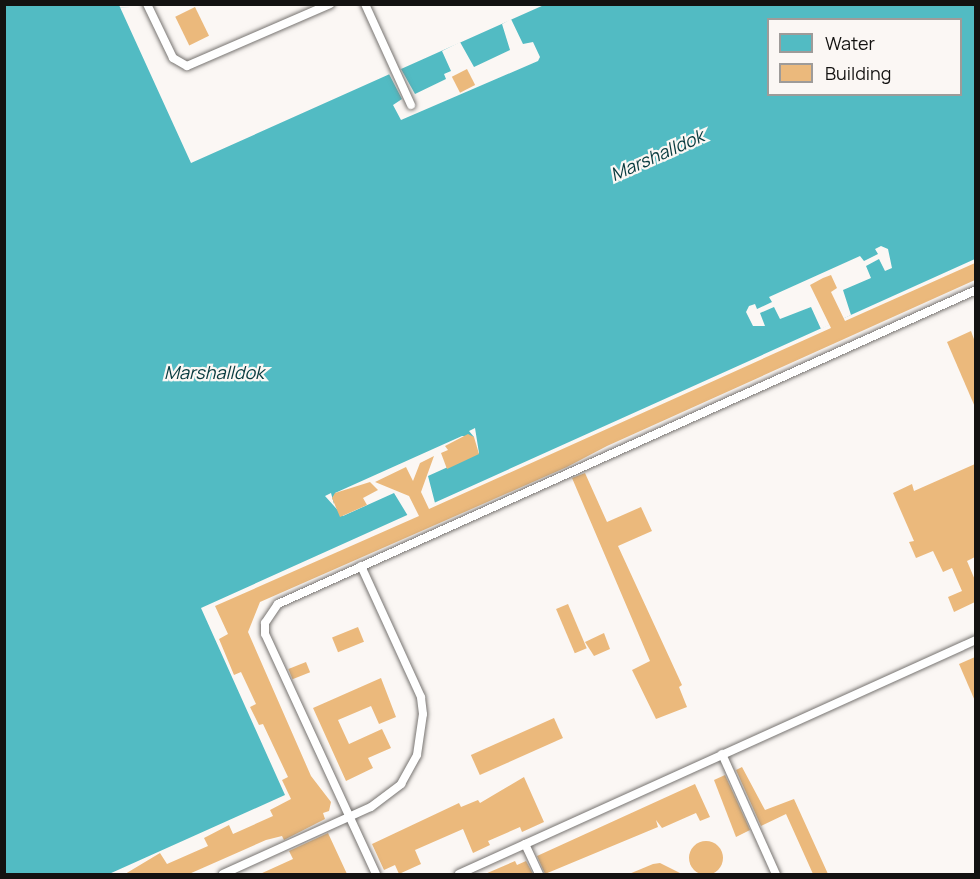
<!DOCTYPE html>
<html>
<head>
<meta charset="utf-8">
<style>
	body { margin:0 }
	#map { position:relative; width:980px; height:879px; overflow:hidden; background:#fbf7f4; font-family:Manrope,sans-serif }
	div>[style] { position:absolute }
	.water>* { inset:0; background:#52bbc3 }
	.pier>* { inset:0; background:#fbf7f4 }
	.building>* { inset:0; background:#ebb97c; transform-origin:0 0 }
	.round { border-radius:50% }
	.roads { filter:drop-shadow(0 0 2px #777471) drop-shadow(0 0 2px #777471) }
	.lane>* { height:8px; margin:-4px; padding:0 4px; transform-origin:4px; border-radius:4px; background:#fff }
	span { translate:-50% -50%; white-space:nowrap; text-align:center; line-height:1.15; -webkit-text-stroke:4.5px #fbf7f4; paint-order:stroke }
	.water-label { font-size:18px; color:#073a3e; font-style:italic }
	.frame { position:absolute; inset:0; border:6px solid #131211; pointer-events:none }
	.legend { position:absolute; left:767px; top:18px; width:195px; height:78px; box-sizing:border-box; background:#fbf7f4; border:2px solid #9e9b99; margin:0; padding:8px 10px; list-style:none; font-size:18px; color:#131211 }
	.legend li { display:flex; align-items:center; gap:12px; height:30px }
	.legend b { width:30px; border:2px solid #9e9b99 }
</style>
</head>
<body>
<div id="map">
	<div class="water">
		<i style="clip-path:polygon(evenodd,5px 5px,119px 5px,191px 163px,544px 5px,975px 5px,975px 259px,201px 608px,285px 795px,109px 874px,5px 874px,5px 5px,768px 20px,960px 20px,960px 94px,768px 94px,768px 20px)"></i>
	</div>
	<div class="pier">
		<i style="clip-path:polygon(511px 19px,523px 44px,533px 42px,540px 57px,538px 61px,401px 120px,393px 105px,402px 99px,389px 74px,401px 69px,415px 94px,446px 79px,444px 74px,451px 71px,442px 51px,460px 42px,474px 67px,510px 50px,502px 24px)"></i>
		<i style="clip-path:polygon(881px 246px,888px 249px,892px 268px,885px 271px,879px 259px,866px 266px,871px 278px,843px 290px,851px 315px,821px 329px,811px 307px,780px 319px,774px 307px,760px 313px,765px 326px,753px 326px,746px 312px,749px 306px,755px 304px,757px 309px,772px 302px,769px 297px,860px 256px,864px 261px,878px 254px,875px 249px)"></i>
		<i style="clip-path:polygon(475px 428px,479px 453px,428px 476px,435px 503px,408px 516px,394px 493px,343px 516px,325px 496px,331px 493px,334px 504px,335px 493px,462px 436px,474px 437px,469px 431px)"></i>
	</div>
	<div class="building">
		<i style="left:195px;top:7px;width:32px;height:22px;rotate:64deg"></i>
		<i style="left:467px;top:69px;width:18px;height:17px;rotate:63deg"></i>
		<i style="clip-path:polygon(975px 263px,975px 280px,607px 446px,567px 467px,260px 602px,248px 632px,311px 776px,331px 802px,329px 811px,323px 813px,325px 819px,284px 840px,282px 836px,266px 840px,189px 874px,125px 874px,160px 853px,167px 864px,208px 846px,204px 838px,229px 825px,233px 834px,273px 816px,270px 810px,291px 799px,282px 780px,288px 777px,263px 724px,259px 725px,250px 707px,256px 704px,241px 672px,234px 675px,219px 639px,228px 634px,215px 606px,419px 516px,409px 496px,375px 482px,406px 467px,413px 481px,420px 463px,434px 456px,421px 492px,429px 509px,831px 328px,810px 285px,823px 278px,831px 275px,837px 288px,831px 292px,845px 321px)"></i>
		<i style="clip-path:polygon(971px 331px,975px 342px,975px 407px,947px 342px)"></i>
		<i style="clip-path:polygon(468px 434px,474px 437px,479px 454px,447px 469px,441px 453px,448px 450px,445px 446px)"></i>
		<i style="clip-path:polygon(975px 464px,975px 557px,967px 561px,975px 580px,975px 602px,954px 612px,948px 597px,962px 591px,952px 568px,943px 572px,933px 551px,916px 558px,909px 542px,914px 541px,893px 493px,912px 484px,914px 491px)"></i>
		<i style="clip-path:polygon(585px 473px,607px 522px,641px 507px,652px 531px,618px 546px,682px 685px,679px 687px,687px 707px,656px 719px,632px 670px,650px 661px,572px 478px)"></i>
		<i style="clip-path:polygon(370px 482px,378px 490px,363px 498px,367px 505px,340px 517px,332px 498px,335px 493px)"></i>
		<i style="left:568px;top:604px;width:48px;height:13px;rotate:67deg"></i>
		<i style="left:358px;top:627px;width:16px;height:28px;rotate:68deg"></i>
		<i style="clip-path:polygon(604px 633px,610px 649px,594px 656px,585px 642px)"></i>
		<i style="clip-path:polygon(975px 657px,975px 701px,959px 664px)"></i>
		<i style="left:306px;top:662px;width:11px;height:19px;rotate:68deg"></i>
		<i style="clip-path:polygon(381px 678px,396px 717px,379px 724px,371px 706px,338px 720px,349px 744px,382px 729px,391px 748px,368px 758px,373px 768px,346px 781px,313px 708px)"></i>
		<i style="left:554px;top:718px;width:22px;height:91px;rotate:66deg"></i>
		<i style="clip-path:polygon(742px 767px,765px 810px,794px 799px,828px 874px,813px 874px,786px 814px,761px 826px,736px 770px)"></i>
		<i style="clip-path:polygon(725px 775px,750px 830px,736px 837px,714px 780px)"></i>
		<i style="clip-path:polygon(524px 777px,544px 822px,522px 832px,520px 827px,488px 841px,490px 845px,473px 853px,463px 829px,415px 850px,421px 864px,399px 874px,395px 865px,384px 870px,372px 844px,459px 803px,461px 807px,478px 800px,480px 803px)"></i>
		<i style="clip-path:polygon(695px 784px,710px 817px,700px 821px,696px 813px,662px 828px,656px 820px,658px 827px,545px 874px,537px 856px)"></i>
		<i style="clip-path:polygon(328px 833px,347px 874px,260px 874px,293px 859px,289px 851px)"></i>
		<i class="round" style="left:689px;top:841px;width:34px;height:34px"></i>
		<i style="clip-path:polygon(515px 861px,517px 865px,526px 861px,533px 874px,485px 874px)"></i>
		<i style="clip-path:polygon(660px 863px,682px 874px,629px 874px,653px 864px)"></i>
	</div>
	<div class="roads">
		<div class="lane">
			<i style="left:147px;top:4px;width:60px;rotate:64.3deg"></i>
			<i style="left:173px;top:58px;width:16px;rotate:30deg"></i>
			<i style="left:187px;top:66px;width:156px;rotate:-23.4deg"></i>
			<i style="left:365px;top:4px;width:111px;rotate:65.5deg"></i>
			<i style="left:722px;top:754px;width:132px;rotate:65.8deg"></i>
			<i style="left:525px;top:844px;width:33px;rotate:65deg"></i>
			<i style="left:223px;top:874px;width:162px;rotate:-24.4deg"></i>
			<i style="left:371px;top:807px;width:38px;rotate:-37deg"></i>
			<i style="left:401px;top:784px;width:33px;rotate:-61deg"></i>
			<i style="left:417px;top:755px;width:41px;rotate:-81.7deg"></i>
			<i style="left:423px;top:714px;width:17px;rotate:-97deg"></i>
			<i style="left:421px;top:697px;width:144px;rotate:-114.6deg"></i>
			<i style="left:376px;top:874px;width:264px;rotate:-114.8deg"></i>
			<i style="left:265px;top:634px;width:11px;rotate:-90deg"></i>
			<i style="left:265px;top:623px;width:23px;rotate:-56deg"></i>
			<i style="left:278px;top:604px;width:765px;rotate:-24.22deg"></i>
			<i style="left:459px;top:874px;width:567px;rotate:-24.35deg"></i>
		</div>
	</div>
	<div class="water-label">
		<span style="left:657px;top:155px;rotate:-24deg">Marshalldok</span>
		<span style="left:214px;top:372px">Marshalldok</span>
	</div>
	<div class="frame"></div>
	<ul class="legend">
	<li><b style="height:16px;background:#52bbc3"></b>Water</li>
	<li><b style="height:16px;background:#ebb97c"></b>Building</li>
	</ul>
</div>
</body>
</html>
